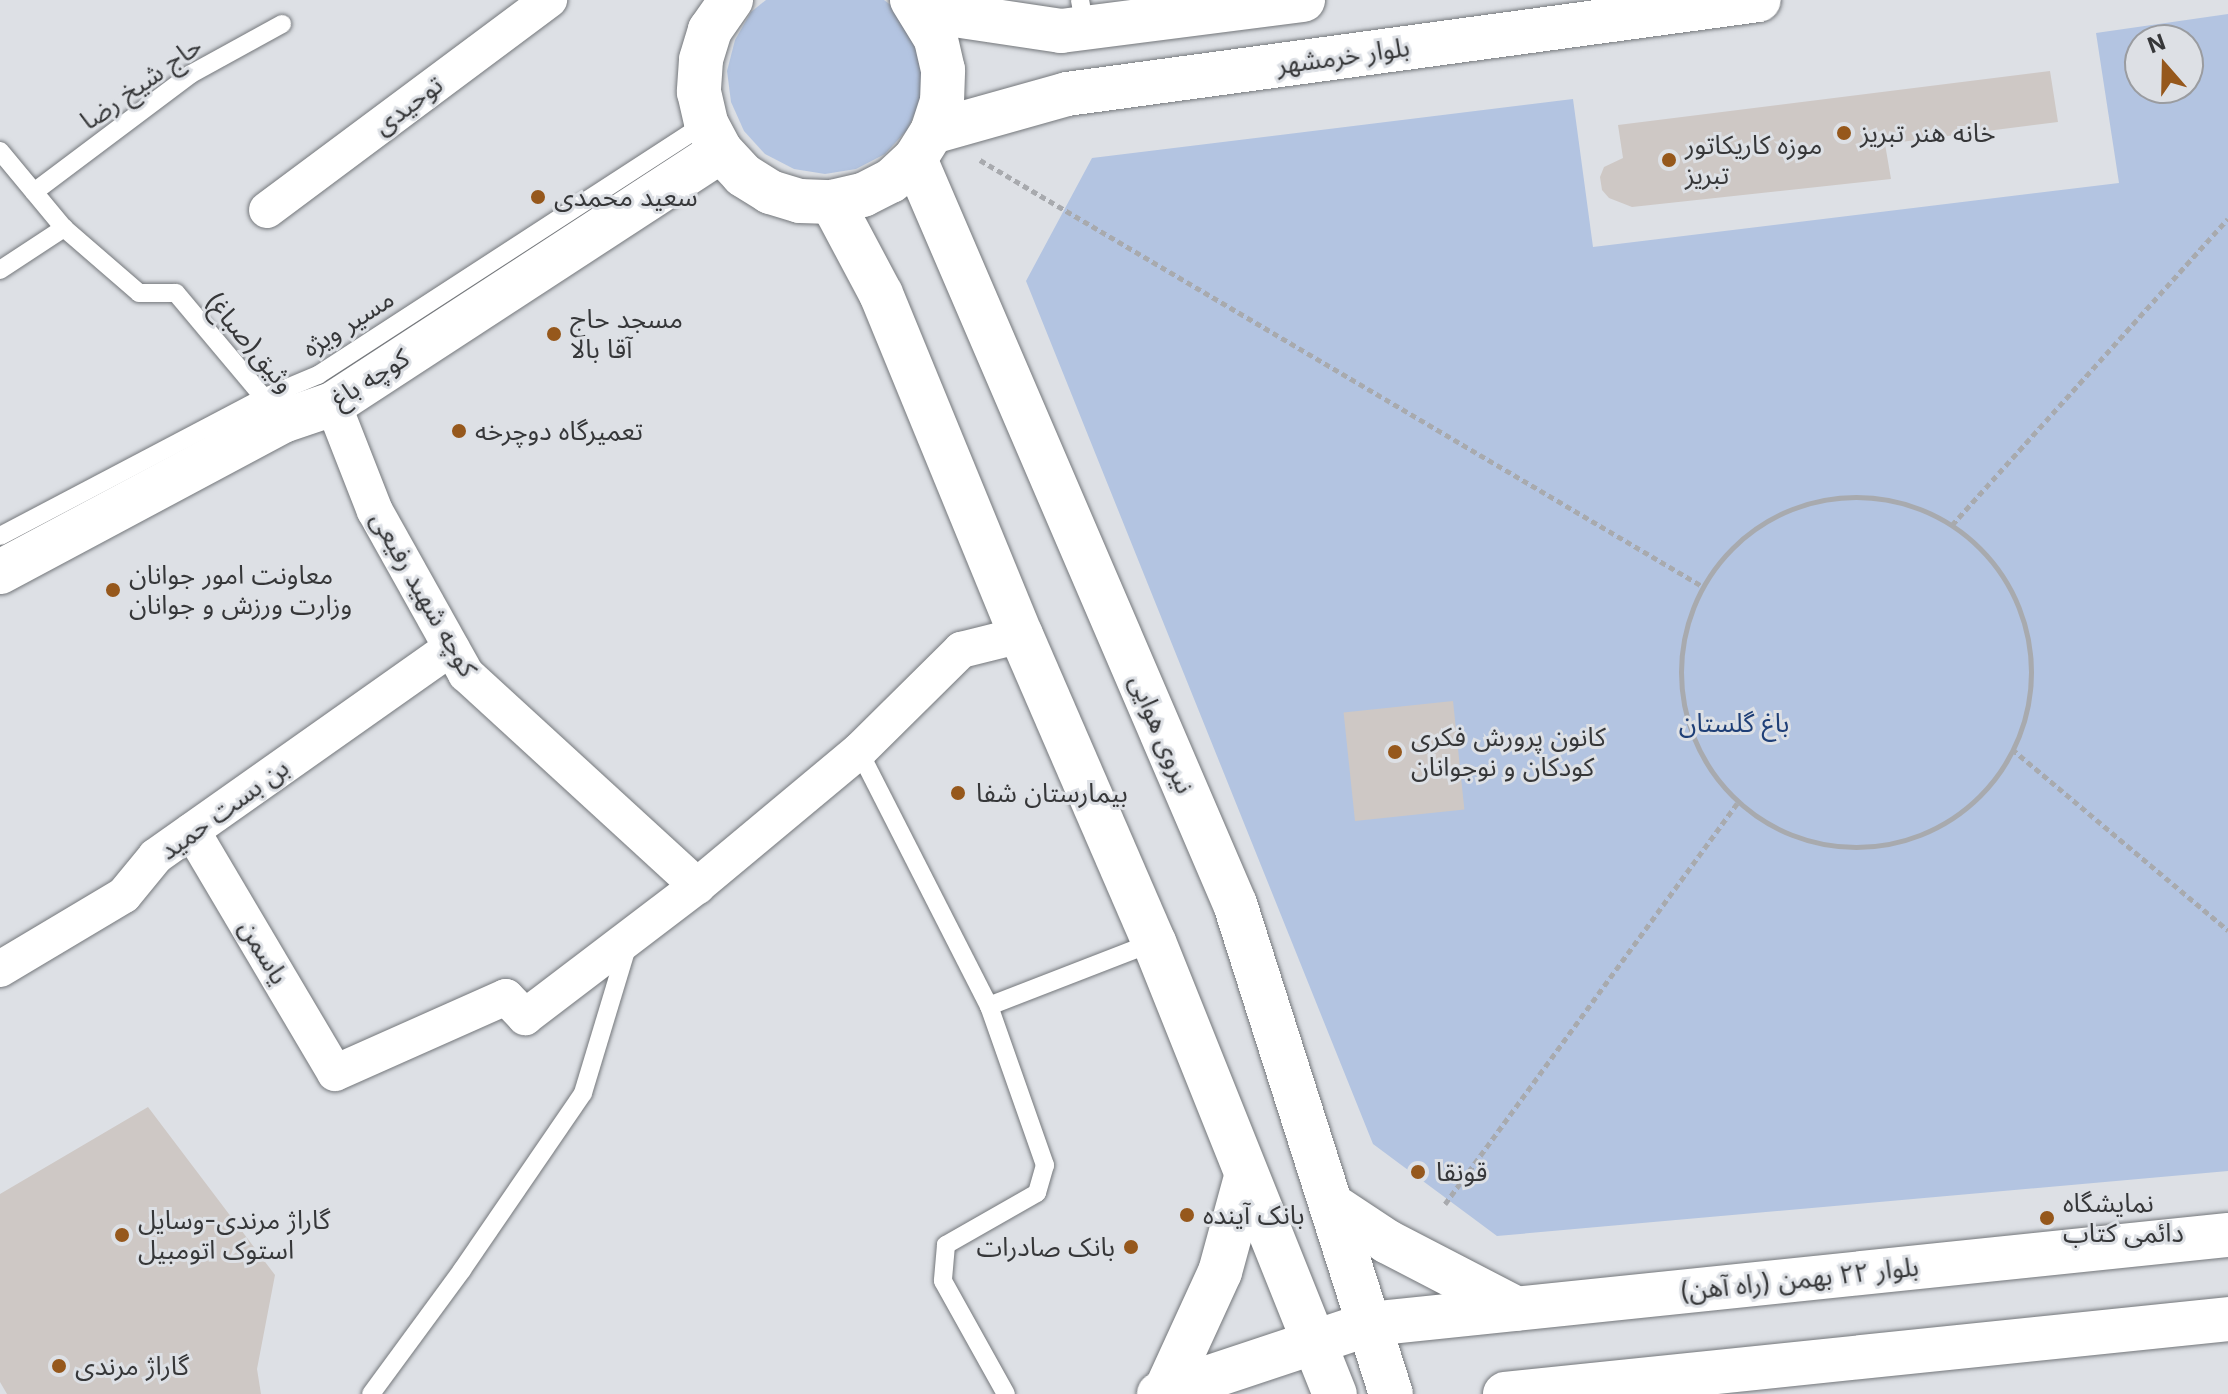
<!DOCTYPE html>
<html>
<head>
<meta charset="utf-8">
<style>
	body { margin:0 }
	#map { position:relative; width:2228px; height:1394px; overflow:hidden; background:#dde0e5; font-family:Inter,"Noto Sans Arabic",sans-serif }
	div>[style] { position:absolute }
	.green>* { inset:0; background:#b3c4e1 }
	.building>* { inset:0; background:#cec8c5; transform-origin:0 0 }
	.path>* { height:5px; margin-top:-2.5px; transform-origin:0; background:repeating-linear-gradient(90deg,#a8aaae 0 6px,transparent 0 10px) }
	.path>.ring { margin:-2.5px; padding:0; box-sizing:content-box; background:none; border:5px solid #a8aaae; border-radius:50% }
	.roads { filter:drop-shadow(0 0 2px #74777b) drop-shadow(0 0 2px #74777b) }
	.lane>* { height:18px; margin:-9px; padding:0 9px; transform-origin:9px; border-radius:9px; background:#fff }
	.street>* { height:36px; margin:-18px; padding:0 18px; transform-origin:18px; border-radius:18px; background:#fff }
	.secondary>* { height:44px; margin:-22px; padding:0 22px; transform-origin:22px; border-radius:22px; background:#fff }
	.primary>* { height:44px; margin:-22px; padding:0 22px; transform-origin:22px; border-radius:22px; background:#fff }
	.dots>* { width:22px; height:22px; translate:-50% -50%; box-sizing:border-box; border:4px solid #dde0e5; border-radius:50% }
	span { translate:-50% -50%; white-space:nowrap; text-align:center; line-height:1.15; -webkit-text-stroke:6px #dde0e5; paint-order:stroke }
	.street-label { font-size:26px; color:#363739 }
	.poi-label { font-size:26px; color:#363739 }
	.left { translate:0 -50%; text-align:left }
	.right { translate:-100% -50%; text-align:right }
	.park-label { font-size:26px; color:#1f3f77 }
	.north { position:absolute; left:2124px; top:24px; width:80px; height:80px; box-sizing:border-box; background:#dde0e5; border:2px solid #9a9ca0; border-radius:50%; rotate:340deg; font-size:22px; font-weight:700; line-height:32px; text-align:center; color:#363739 }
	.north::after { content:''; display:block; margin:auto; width:28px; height:36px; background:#96581c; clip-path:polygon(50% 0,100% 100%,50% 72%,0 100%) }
</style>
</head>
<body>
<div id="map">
	<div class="green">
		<i style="clip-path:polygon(766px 0,884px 0,896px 9px,915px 36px,923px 68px,921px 100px,907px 130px,885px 154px,856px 169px,825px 174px,794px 169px,765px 154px,744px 131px,731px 102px,727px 71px,735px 40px,751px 12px)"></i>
		<i style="clip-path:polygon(evenodd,2228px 14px,2228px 1171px,1497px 1236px,1373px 1144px,1026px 281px,1092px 158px,1573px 99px,1593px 247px,2119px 183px,2096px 33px,2228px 14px,2140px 40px,2188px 40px,2188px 88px,2140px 88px,2140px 40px)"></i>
	</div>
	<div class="building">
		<i style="clip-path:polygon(2050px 71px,2058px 122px,1885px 144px,1891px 179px,1632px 207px,1609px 198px,1602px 190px,1600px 177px,1604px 167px,1623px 158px,1618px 125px)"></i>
		<i style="left:1453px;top:701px;width:109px;height:110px;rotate:84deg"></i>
		<i style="clip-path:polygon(148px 1107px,275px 1275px,257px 1369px,261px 1394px,7px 1394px,0 1382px,0 1194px)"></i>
	</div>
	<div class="path">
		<i style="left:980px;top:160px;width:838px;rotate:30.54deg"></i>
		<i class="ring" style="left:1681px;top:497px;width:345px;height:345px"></i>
		<i style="left:1952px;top:525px;width:412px;rotate:-48deg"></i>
		<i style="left:2012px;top:749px;width:282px;rotate:40deg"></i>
		<i style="left:1445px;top:1204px;width:496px;rotate:-53.9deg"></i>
	</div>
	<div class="roads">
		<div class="lane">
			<i style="left:1080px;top:0;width:29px;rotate:80deg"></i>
			<i style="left:0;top:151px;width:100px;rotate:50.3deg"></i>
			<i style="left:64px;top:228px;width:99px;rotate:40.9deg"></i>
			<i style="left:139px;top:293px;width:37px"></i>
			<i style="left:176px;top:293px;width:145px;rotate:50deg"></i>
			<i style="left:34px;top:192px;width:196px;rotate:-36.9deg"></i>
			<i style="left:191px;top:74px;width:104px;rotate:-28.8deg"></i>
			<i style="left:0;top:270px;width:77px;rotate:-33.3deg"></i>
			<i style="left:0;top:536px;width:297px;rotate:-27.7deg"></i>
			<i style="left:263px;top:398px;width:60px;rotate:-22.7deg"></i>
			<i style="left:318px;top:375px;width:463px;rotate:-33deg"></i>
			<i style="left:859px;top:751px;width:286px;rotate:63deg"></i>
			<i style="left:989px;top:1006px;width:169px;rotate:70.6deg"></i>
			<i style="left:1045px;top:1165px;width:29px;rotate:106deg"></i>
			<i style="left:1037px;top:1193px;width:105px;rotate:150.3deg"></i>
			<i style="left:946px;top:1245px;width:36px;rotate:95deg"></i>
			<i style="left:943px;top:1281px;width:129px;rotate:60.9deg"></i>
			<i style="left:989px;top:1006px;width:177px;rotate:-21.2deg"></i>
			<i style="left:371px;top:1394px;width:154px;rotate:-53.7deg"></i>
			<i style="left:462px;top:1270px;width:214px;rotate:-55.6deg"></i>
			<i style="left:583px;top:1093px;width:156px;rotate:-73.2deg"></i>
		</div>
		<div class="street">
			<i style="left:267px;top:210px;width:352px;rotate:-36.7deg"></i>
			<i style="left:333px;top:404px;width:115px;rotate:68.6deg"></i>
			<i style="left:375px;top:511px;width:187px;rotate:60.8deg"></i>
			<i style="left:466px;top:674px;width:314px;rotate:42.5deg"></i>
			<i style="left:192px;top:831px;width:281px;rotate:59.4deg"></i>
			<i style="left:335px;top:1073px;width:187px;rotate:-24deg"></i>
			<i style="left:506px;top:997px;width:28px;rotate:46deg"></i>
			<i style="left:525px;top:1017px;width:216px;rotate:-37.3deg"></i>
			<i style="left:697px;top:886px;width:211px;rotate:-39.8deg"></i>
			<i style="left:859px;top:751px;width:144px;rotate:-44.7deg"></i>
			<i style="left:961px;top:650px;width:62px;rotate:-14deg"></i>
			<i style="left:0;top:969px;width:144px;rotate:-30.8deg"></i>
			<i style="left:124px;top:895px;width:50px;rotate:-50.6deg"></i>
			<i style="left:156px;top:856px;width:361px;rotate:-35.2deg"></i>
		</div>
		<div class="secondary">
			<i style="left:0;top:572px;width:321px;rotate:-28.1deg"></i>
			<i style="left:283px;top:421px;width:53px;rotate:-18.8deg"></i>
			<i style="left:333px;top:404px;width:463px;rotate:-33.1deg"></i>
		</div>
		<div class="primary">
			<i style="left:731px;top:0;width:37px;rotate:125deg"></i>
			<i style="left:710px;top:30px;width:31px;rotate:107deg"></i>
			<i style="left:701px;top:60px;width:32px;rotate:94deg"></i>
			<i style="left:699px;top:92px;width:32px;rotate:77deg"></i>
			<i style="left:706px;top:123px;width:32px;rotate:62deg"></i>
			<i style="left:721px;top:151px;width:33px;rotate:47deg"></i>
			<i style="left:743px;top:175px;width:32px;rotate:32deg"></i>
			<i style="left:770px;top:192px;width:31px;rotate:17deg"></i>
			<i style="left:800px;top:201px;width:32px;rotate:2deg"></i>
			<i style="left:832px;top:202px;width:32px;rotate:-13deg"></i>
			<i style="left:863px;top:195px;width:31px;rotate:-27deg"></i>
			<i style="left:891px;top:181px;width:33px;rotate:-43deg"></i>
			<i style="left:915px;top:159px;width:32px;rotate:-58deg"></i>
			<i style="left:932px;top:132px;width:32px;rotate:-72deg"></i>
			<i style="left:942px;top:102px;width:32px;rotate:-88deg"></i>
			<i style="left:943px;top:70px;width:32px;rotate:-103deg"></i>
			<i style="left:936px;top:39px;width:46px;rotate:-121.6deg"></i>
			<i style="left:921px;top:10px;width:142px;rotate:8.5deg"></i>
			<i style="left:1061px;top:31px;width:244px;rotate:-7.3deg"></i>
			<i style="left:932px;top:132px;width:140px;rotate:-15.7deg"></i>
			<i style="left:1067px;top:94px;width:698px;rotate:-7.74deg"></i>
			<i style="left:915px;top:159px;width:811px;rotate:66.76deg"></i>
			<i style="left:1235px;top:904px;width:514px;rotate:72.34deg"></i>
			<i style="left:832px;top:202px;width:104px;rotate:62deg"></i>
			<i style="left:881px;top:294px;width:369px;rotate:67.7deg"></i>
			<i style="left:1021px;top:635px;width:335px;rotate:66.6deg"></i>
			<i style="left:1154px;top:942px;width:487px;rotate:68.2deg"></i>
			<i style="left:1332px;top:1205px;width:67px;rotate:33.5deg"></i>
			<i style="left:1388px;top:1242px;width:145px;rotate:27.4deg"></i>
			<i style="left:1165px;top:1392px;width:132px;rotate:-65.4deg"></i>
			<i style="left:1220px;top:1272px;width:98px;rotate:-74.7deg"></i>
			<i style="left:1159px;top:1394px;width:222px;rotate:-18.4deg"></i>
			<i style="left:1370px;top:1324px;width:863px;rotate:-5.92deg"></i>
			<i style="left:1505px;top:1394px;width:727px;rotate:-5.92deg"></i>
		</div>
	</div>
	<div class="dots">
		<i style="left:1844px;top:133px;background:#96581c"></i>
		<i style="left:1669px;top:160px;background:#96581c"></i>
		<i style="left:538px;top:197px;background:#96581c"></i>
		<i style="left:554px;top:334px;background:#96581c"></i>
		<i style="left:459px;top:431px;background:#96581c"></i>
		<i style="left:113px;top:590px;background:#96581c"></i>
		<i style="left:1395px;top:752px;background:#96581c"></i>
		<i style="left:958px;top:793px;background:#96581c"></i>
		<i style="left:1418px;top:1172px;background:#96581c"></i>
		<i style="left:1187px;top:1215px;background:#96581c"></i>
		<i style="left:2047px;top:1218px;background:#96581c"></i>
		<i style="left:122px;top:1235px;background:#96581c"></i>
		<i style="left:1131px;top:1247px;background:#96581c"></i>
		<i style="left:59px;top:1366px;background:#96581c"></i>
	</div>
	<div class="street-label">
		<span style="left:1343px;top:56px;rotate:-8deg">بلوار خرمشهر</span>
		<span style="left:141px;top:83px;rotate:-35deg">حاج شیخ رضا</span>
		<span style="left:408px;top:105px;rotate:-37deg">توحیدی</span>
		<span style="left:348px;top:323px;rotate:-32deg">مسیر ویژه</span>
		<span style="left:250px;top:342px;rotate:50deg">وثیق(صباغ)</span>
		<span style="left:370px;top:378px;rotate:-32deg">کوچه باغ</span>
		<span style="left:424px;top:594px;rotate:60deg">کوچه شهید رفیعی</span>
		<span style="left:1162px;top:734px;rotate:67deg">نیروی هوایی</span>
		<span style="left:224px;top:809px;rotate:-36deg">بن بست حمید</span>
		<span style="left:264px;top:952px;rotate:59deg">یاسمن</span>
		<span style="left:1799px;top:1279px;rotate:-6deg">بلوار ۲۲ بهمن (راه آهن)</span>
	</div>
	<div class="poi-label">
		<span class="left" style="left:1860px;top:133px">خانه هنر تبریز</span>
		<span class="left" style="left:1685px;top:160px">موزه کاریکاتور<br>تبریز</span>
		<span class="left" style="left:554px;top:197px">سعید محمدی</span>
		<span class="left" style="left:570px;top:334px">مسجد حاج<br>آقا بالا</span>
		<span class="left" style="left:475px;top:431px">تعمیرگاه دوچرخه</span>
		<span class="left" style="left:129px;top:590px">معاونت امور جوانان<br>وزارت ورزش و جوانان</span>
		<span class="left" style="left:1411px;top:752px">کانون پرورش فکری<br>کودکان و نوجوانان</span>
		<span class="left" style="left:976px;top:793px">بیمارستان شفا</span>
		<span class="left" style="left:1436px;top:1172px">قونقا</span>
		<span class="left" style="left:2063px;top:1218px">نمایشگاه<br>دائمی کتاب</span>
		<span class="left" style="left:1203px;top:1215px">بانک آینده</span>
		<span class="left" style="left:138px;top:1235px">گاراژ مرندی-وسایل<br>استوک اتومبیل</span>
		<span class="right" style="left:1115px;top:1247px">بانک صادرات</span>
		<span class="left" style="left:75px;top:1366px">گاراژ مرندی</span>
	</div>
	<div class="park-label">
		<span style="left:1734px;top:723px">باغ گلستان</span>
	</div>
	<div class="north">N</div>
</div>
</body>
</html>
